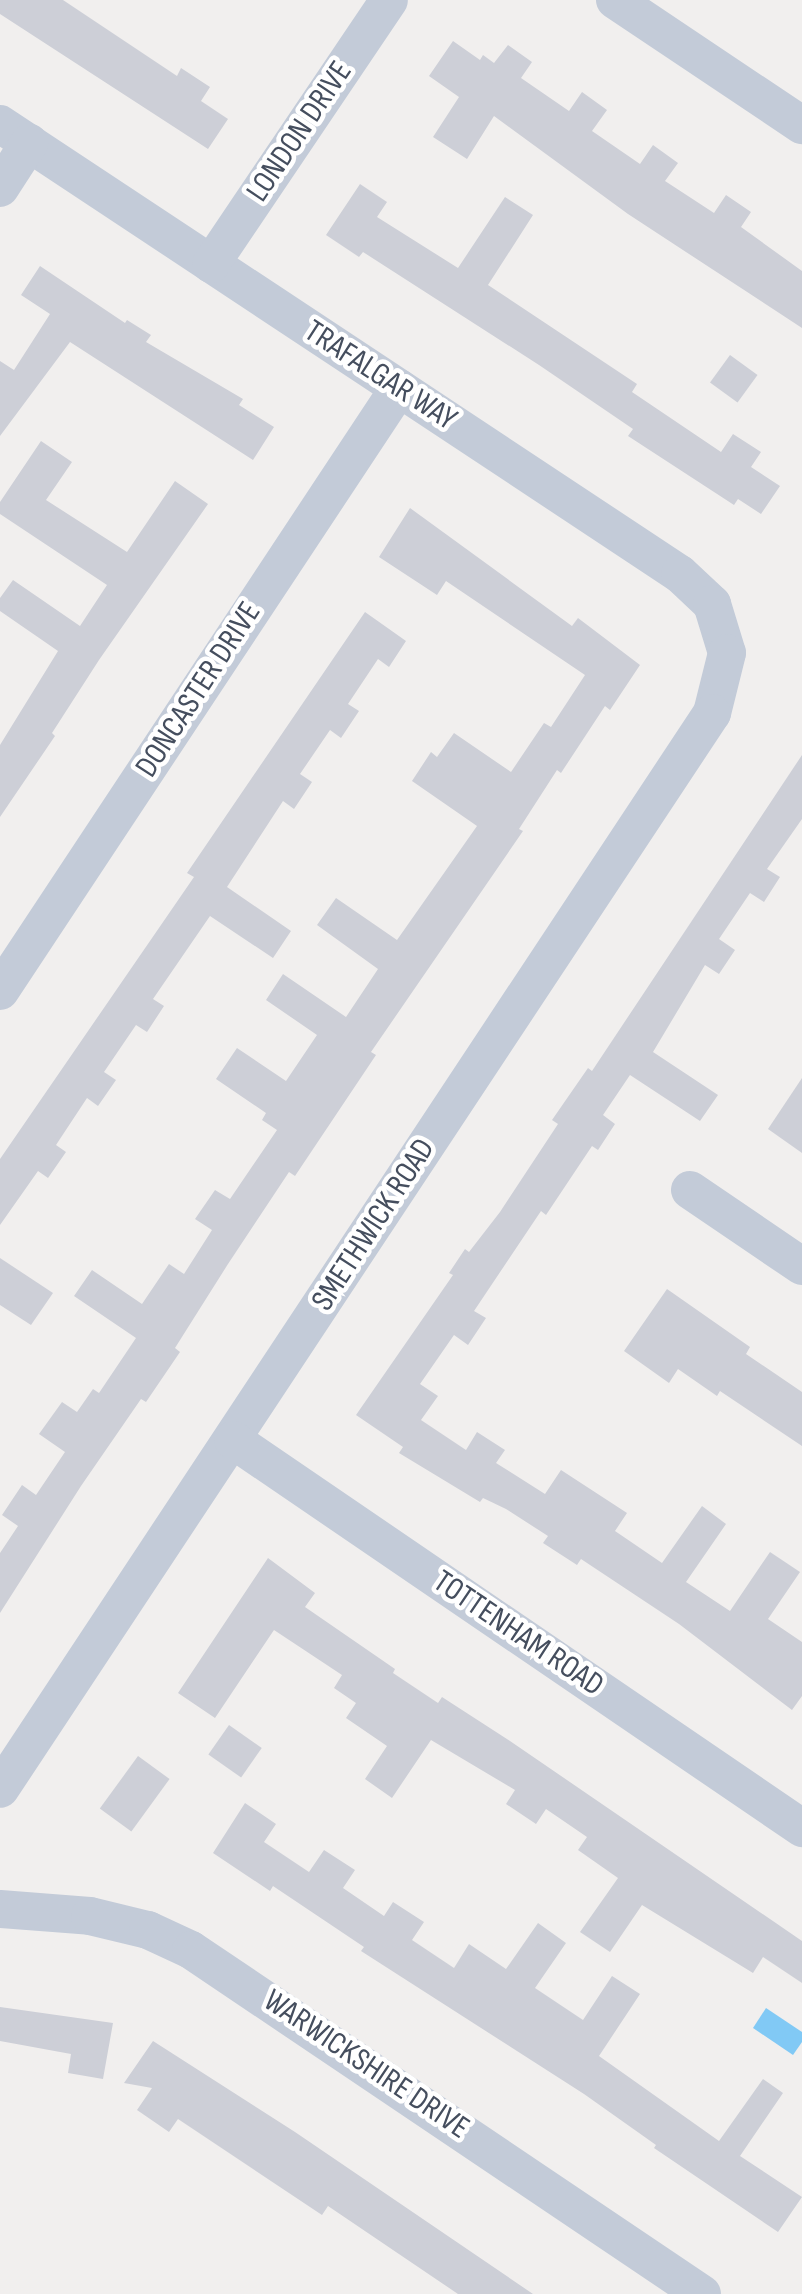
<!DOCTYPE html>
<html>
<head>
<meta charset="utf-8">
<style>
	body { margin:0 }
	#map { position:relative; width:802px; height:2294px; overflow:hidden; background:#f1efee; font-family:"Sofia Sans Condensed",sans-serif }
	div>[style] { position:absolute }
	.water>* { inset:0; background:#81c9f5 }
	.building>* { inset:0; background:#cdcfd7; transform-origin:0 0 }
	.street>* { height:38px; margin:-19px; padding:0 19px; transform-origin:19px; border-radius:19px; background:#c3cbd8 }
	span { translate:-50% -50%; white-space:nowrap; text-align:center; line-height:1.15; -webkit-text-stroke:9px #fff; paint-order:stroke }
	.street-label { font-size:32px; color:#454e5e }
</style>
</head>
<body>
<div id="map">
	<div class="water">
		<i style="clip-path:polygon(766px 2008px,802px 2032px,802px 2042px,793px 2055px,753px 2028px)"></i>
	</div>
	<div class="building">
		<i style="clip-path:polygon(0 0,63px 0,177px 76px,181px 68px,210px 87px,201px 101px,228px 119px,208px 149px,0 14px)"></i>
		<i style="clip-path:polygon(453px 41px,480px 60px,483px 55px,494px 63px,508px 45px,532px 62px,521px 78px,569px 111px,582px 92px,607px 110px,592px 131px,640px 164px,653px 145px,678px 163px,665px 181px,714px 213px,726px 195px,751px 212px,741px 227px,802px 271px,802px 328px,628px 214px,494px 116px,467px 159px,433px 137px,459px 97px,429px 76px)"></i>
		<i style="clip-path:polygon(360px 184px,387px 202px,377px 217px,458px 268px,505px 197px,533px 215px,488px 285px,637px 384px,632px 392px,721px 452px,733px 434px,761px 452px,751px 467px,780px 486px,761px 514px,738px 499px,734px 505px,628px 436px,633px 429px,539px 365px,363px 252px,359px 257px,326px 235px)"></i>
		<i style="clip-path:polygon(40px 266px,125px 323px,127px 320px,151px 335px,146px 342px,243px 399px,239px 405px,274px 427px,253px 460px,70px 342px,0 436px,0 361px,14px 370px,50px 314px,21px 295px)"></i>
		<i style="left:730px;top:355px;width:34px;height:34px;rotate:36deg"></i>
		<i style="clip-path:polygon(41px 441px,72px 462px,46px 500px,127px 552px,175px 481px,208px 504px,99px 660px,52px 733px,55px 736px,0 817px,0 745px,58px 651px,0 611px,0 598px,13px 580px,80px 626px,107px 585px,0 514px,0 502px)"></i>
		<i style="clip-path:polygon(410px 508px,572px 626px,578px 618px,640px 665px,610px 710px,605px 706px,561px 773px,557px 770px,519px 829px,523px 831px,371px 1052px,376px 1055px,295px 1176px,289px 1172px,228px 1264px,175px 1348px,180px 1352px,146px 1402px,141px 1399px,81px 1486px,0 1613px,0 1553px,18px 1526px,2px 1515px,22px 1485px,36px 1495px,65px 1452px,39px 1434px,62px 1402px,77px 1412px,93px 1389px,99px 1393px,136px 1338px,74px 1296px,92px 1270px,142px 1304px,169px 1264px,184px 1274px,212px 1230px,195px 1219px,215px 1190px,230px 1199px,277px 1130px,262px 1120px,266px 1113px,216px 1079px,237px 1048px,286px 1081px,317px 1035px,266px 1000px,283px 974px,346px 1017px,378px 969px,317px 925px,336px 898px,397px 940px,477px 826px,412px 781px,431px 752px,437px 757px,454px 733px,511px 772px,544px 723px,551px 727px,585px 675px,446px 581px,437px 595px,379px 557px)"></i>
		<i style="clip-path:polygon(365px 612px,406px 641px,389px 667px,378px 659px,348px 704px,359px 711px,341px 738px,330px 730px,300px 774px,312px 782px,294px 809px,283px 801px,227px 887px,291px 931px,273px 958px,210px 916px,153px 999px,164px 1006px,147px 1032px,136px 1025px,104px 1072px,116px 1080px,98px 1106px,87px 1098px,56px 1145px,66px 1152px,48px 1178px,38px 1171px,0 1225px,0 1159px,194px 877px,187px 873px)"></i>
		<i style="clip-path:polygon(802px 755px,802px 819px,767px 869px,780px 877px,764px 902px,750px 893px,719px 939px,735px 950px,719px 974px,705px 965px,653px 1052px,718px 1095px,700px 1121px,630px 1075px,603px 1115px,615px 1124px,598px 1150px,592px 1146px,546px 1215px,541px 1211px,474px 1311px,486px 1318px,468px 1345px,454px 1335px,420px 1384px,438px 1396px,421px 1420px,466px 1450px,477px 1432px,505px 1450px,496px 1463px,545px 1494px,561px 1470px,627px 1513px,615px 1531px,662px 1563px,702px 1506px,726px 1524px,686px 1582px,730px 1611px,770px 1552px,800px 1572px,768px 1619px,802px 1642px,802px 1696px,792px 1710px,679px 1624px,581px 1559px,577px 1565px,543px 1543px,548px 1536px,506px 1509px,483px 1498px,480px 1502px,399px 1453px,403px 1447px,356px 1415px,453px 1275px,449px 1273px,465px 1249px,469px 1252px,500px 1212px,558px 1124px,552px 1120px,588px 1068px,592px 1071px)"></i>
		<i style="clip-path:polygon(802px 1078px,802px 1153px,768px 1129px)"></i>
		<i style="clip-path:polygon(0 1258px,53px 1293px,31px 1325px,0 1305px)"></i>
		<i style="clip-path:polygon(667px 1289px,750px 1347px,746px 1354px,802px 1392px,802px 1446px,720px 1391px,717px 1396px,678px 1369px,669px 1383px,624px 1351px)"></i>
		<i style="clip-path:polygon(268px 1558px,315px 1593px,305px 1607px,395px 1669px,393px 1673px,438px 1703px,442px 1697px,510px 1741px,802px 1941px,802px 1983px,763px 1957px,753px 1973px,642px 1905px,610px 1952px,580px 1932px,618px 1878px,578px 1850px,587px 1837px,546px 1809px,536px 1824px,506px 1804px,515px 1790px,431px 1740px,392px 1798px,365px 1779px,387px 1746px,346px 1718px,356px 1703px,334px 1688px,342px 1675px,274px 1630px,215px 1718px,178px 1693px)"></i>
		<i style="left:229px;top:1725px;width:40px;height:36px;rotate:35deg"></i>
		<i style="left:138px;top:1756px;width:39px;height:65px;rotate:36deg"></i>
		<i style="clip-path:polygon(245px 1803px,276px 1824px,264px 1842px,309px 1872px,324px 1850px,355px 1870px,343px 1888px,384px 1916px,393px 1902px,424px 1922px,412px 1940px,454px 1968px,469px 1944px,506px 1969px,538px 1923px,566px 1943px,535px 1988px,583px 2020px,612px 1976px,640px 1994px,599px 2056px,719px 2141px,763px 2079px,783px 2093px,740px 2156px,802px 2197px,778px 2232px,654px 2148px,656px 2145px,584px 2094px,361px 1951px,364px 1947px,273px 1886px,270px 1891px,213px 1853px)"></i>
		<i style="clip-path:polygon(0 2007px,113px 2023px,103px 2079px,68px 2073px,71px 2054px,0 2041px)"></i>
		<i style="clip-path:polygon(153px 2041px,295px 2132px,533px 2294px,458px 2294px,328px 2206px,322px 2215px,178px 2119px,169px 2132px,137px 2110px,152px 2088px,124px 2083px)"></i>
	</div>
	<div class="street">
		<i style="left:615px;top:0;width:225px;rotate:33.8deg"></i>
		<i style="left:0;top:124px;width:815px;rotate:33.5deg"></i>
		<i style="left:680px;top:574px;width:44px;rotate:43.2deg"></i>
		<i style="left:712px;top:604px;width:51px;rotate:73deg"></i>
		<i style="left:727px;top:653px;width:62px;rotate:104deg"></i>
		<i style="left:712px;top:713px;width:1290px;rotate:123.49deg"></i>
		<i style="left:0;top:188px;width:54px;rotate:-57.2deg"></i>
		<i style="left:211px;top:264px;width:318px;rotate:-56deg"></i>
		<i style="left:0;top:991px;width:723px;rotate:-56.51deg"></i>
		<i style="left:690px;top:1190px;width:135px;rotate:34.2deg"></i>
		<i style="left:233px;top:1440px;width:689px;rotate:34.29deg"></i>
		<i style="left:0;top:1909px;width:90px;rotate:4.4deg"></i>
		<i style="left:90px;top:1916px;width:60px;rotate:13.6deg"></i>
		<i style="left:148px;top:1930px;width:47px;rotate:24.9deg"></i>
		<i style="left:191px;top:1950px;width:616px;rotate:33.95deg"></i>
	</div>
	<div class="street-label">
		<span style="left:300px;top:132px;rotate:-56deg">LONDON DRIVE</span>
		<span style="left:380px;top:376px;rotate:33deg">TRAFALGAR WAY</span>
		<span style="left:199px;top:690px;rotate:-57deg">DONCASTER DRIVE</span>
		<span style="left:374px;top:1225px;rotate:-57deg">SMETHWICK ROAD</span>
		<span style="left:518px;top:1634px;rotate:34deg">TOTTENHAM ROAD</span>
		<span style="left:366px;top:2065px;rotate:34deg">WARWICKSHIRE DRIVE</span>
	</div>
</div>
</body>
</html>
